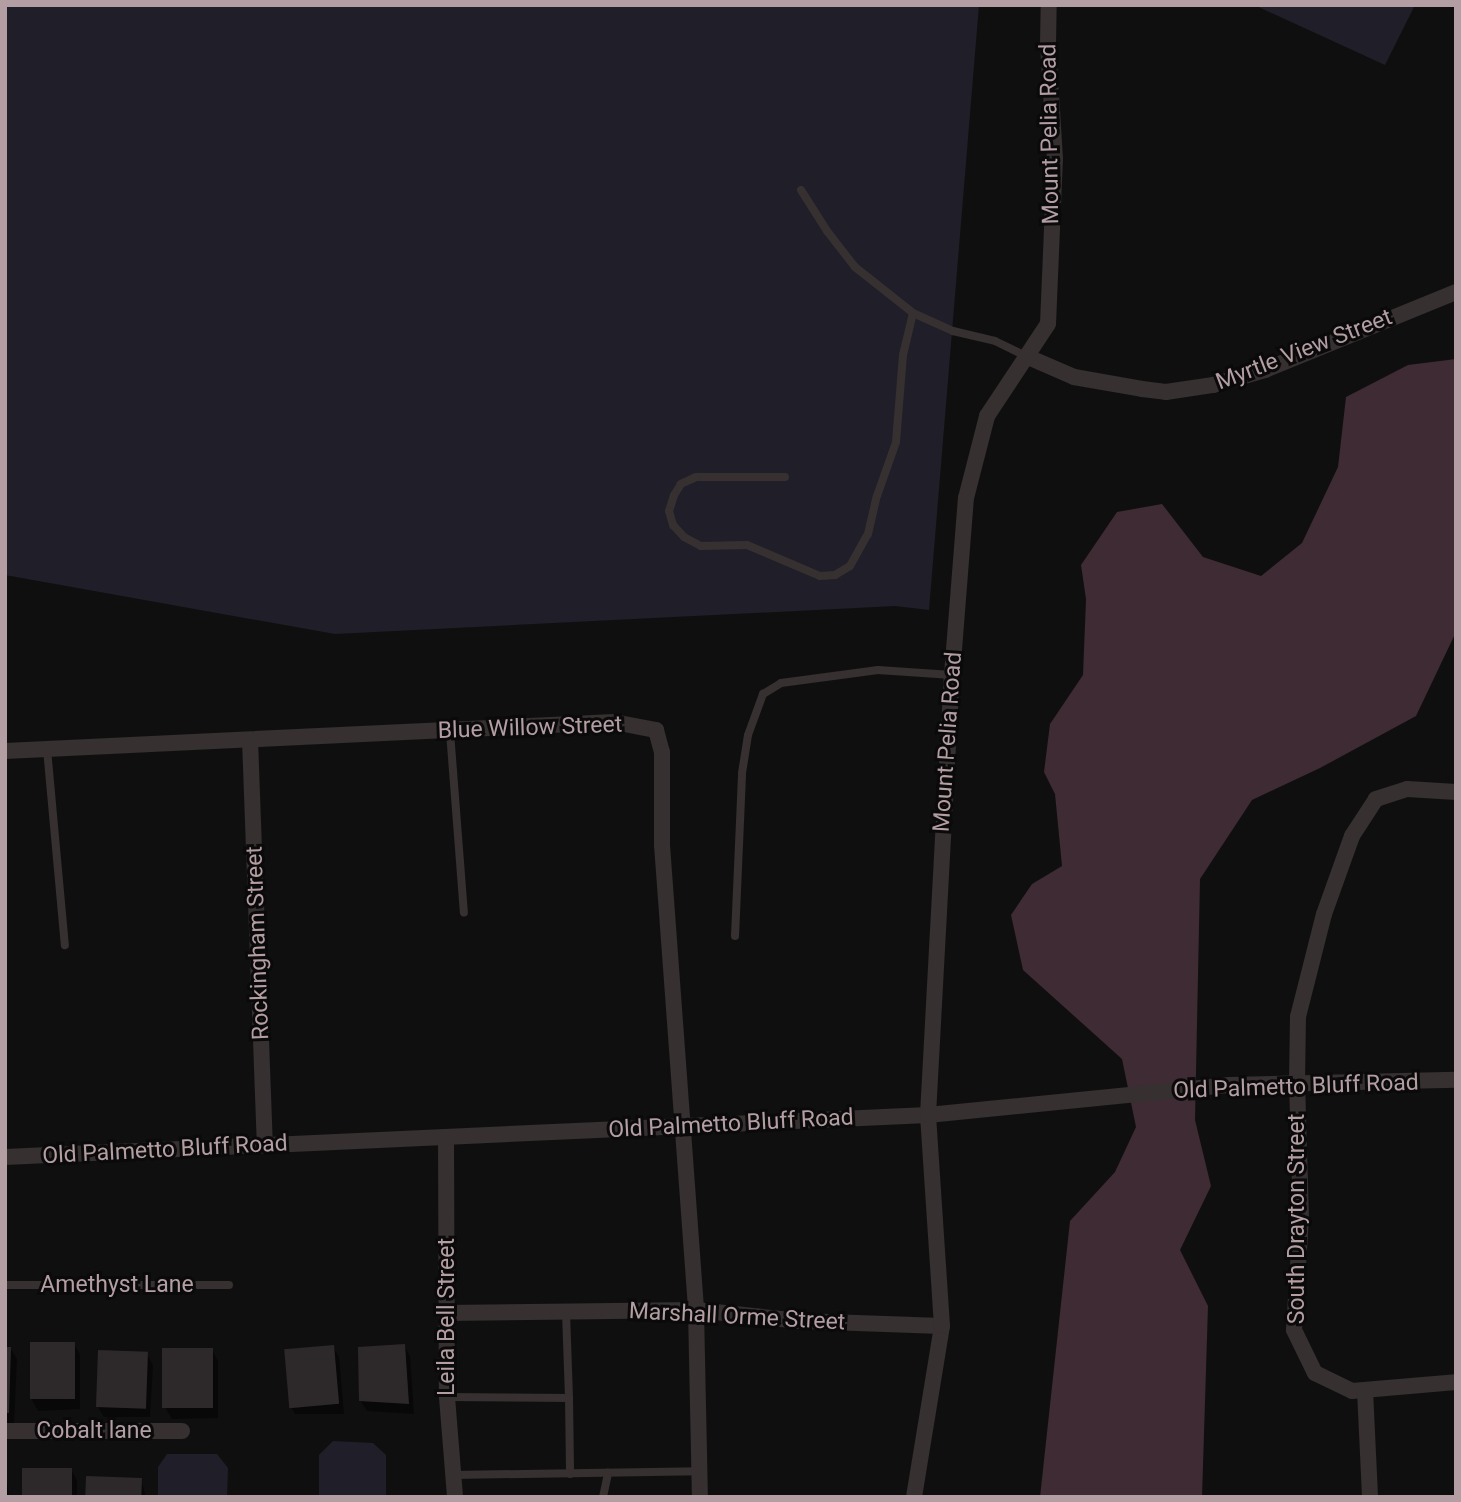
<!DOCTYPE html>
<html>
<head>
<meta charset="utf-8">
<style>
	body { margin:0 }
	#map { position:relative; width:1461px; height:1502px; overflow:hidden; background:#100f0f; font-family:Roboto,sans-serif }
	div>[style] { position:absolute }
	.green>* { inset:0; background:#201e28 }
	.water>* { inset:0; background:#3e2b34 }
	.shadow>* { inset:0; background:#0007 }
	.building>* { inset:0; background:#2d292a; transform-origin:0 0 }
	.service>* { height:8px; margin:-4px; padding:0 4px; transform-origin:4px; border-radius:4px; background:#363030 }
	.minor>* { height:16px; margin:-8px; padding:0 8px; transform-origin:8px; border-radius:8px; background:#363030 }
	span { translate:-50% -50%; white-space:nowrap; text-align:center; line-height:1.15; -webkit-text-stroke:6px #0b0a0a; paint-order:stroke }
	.street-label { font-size:23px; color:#b39ea3 }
	.frame { position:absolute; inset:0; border:7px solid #b39ea3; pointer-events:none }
</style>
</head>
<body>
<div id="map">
	<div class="green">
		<i style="clip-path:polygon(5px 5px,979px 5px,929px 610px,895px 606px,335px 634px,5px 575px)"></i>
		<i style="clip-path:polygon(1254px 5px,1415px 5px,1385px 65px)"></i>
		<i style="clip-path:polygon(333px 1441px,373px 1443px,386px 1455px,386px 1497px,319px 1497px,319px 1455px)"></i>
		<i style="clip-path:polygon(167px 1454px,217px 1454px,228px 1468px,227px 1497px,158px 1497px,158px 1467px)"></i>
	</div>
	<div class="water">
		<i style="clip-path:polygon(1456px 359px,1456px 632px,1416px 716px,1320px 768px,1252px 800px,1200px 879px,1195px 1120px,1211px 1186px,1180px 1250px,1208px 1306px,1202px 1497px,1040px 1497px,1070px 1221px,1115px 1172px,1136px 1127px,1122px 1059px,1023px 970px,1011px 915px,1032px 884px,1062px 866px,1055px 794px,1044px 772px,1050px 724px,1083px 675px,1086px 599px,1081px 565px,1117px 512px,1162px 504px,1203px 557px,1261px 576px,1302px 543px,1338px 467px,1346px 397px,1408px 365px)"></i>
	</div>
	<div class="shadow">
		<i style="clip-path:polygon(74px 1344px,80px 1354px,80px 1409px,38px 1411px,32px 1400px)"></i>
		<i style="clip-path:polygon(404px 1346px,410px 1356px,414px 1414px,367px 1411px,360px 1400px)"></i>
		<i style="clip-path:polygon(333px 1347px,339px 1357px,344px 1414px,295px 1414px,289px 1404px)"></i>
		<i style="clip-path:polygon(5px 1349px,11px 1349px,17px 1359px,14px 1424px,5px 1423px)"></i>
		<i style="clip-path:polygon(212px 1350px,218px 1361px,218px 1418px,172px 1419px,166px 1409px)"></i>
		<i style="clip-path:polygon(147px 1354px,153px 1365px,150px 1417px,104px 1417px,98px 1407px)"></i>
		<i style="clip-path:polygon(71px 1470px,77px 1480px,77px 1497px,24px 1497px)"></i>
		<i style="clip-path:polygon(5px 1472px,6px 1474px,9px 1497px,5px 1497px)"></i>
		<i style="clip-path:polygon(141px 1480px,146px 1497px,87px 1497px)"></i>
	</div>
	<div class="building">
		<i style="left:75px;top:1342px;width:57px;height:45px;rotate:90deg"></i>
		<i style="clip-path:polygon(405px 1344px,409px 1404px,359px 1401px,358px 1347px)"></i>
		<i style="left:334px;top:1345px;width:59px;height:50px;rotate:85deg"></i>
		<i style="clip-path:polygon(5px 1347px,11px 1347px,9px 1413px,5px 1413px)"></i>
		<i style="left:213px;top:1348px;width:60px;height:51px;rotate:90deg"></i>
		<i style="left:98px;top:1350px;width:50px;height:57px;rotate:2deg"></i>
		<i style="left:22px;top:1468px;width:50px;height:29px"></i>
		<i style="left:86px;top:1476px;width:56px;height:21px;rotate:2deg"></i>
	</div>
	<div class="service">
		<i style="left:801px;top:190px;width:49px;rotate:57.6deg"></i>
		<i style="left:827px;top:231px;width:46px;rotate:52.1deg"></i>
		<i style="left:855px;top:267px;width:74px;rotate:38.4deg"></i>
		<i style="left:913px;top:313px;width:44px;rotate:24.2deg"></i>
		<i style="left:953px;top:331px;width:43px;rotate:13.4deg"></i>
		<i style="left:995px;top:341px;width:37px;rotate:26deg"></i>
		<i style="left:785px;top:477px;width:89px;rotate:180deg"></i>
		<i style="left:696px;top:477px;width:17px;rotate:155deg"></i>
		<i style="left:681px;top:484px;width:13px;rotate:122deg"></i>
		<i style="left:674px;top:495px;width:17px;rotate:107deg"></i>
		<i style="left:669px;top:511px;width:15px;rotate:74deg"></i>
		<i style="left:673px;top:525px;width:16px;rotate:47deg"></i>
		<i style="left:684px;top:537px;width:19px;rotate:28deg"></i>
		<i style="left:701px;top:546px;width:46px;rotate:-1.2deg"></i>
		<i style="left:747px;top:545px;width:79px;rotate:23deg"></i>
		<i style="left:820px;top:576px;width:15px;rotate:-4deg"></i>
		<i style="left:835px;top:575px;width:17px;rotate:-31deg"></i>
		<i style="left:850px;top:566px;width:37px;rotate:-61deg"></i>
		<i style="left:868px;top:534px;width:39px;rotate:-77deg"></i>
		<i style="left:877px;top:496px;width:57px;rotate:-70.6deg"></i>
		<i style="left:896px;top:442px;width:87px;rotate:-85.4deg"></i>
		<i style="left:903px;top:355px;width:43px;rotate:-76.6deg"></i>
		<i style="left:450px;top:732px;width:181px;rotate:85.6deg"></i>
		<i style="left:47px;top:749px;width:197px;rotate:84.8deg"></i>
		<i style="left:735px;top:936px;width:163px;rotate:-87.5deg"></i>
		<i style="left:742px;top:773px;width:38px;rotate:-81deg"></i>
		<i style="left:748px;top:735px;width:44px;rotate:-69.9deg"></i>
		<i style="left:763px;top:694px;width:21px;rotate:-31deg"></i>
		<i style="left:781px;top:683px;width:98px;rotate:-7.6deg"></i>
		<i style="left:878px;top:670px;width:74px;rotate:3.9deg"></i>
		<i style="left:5px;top:1285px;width:224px"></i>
		<i style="left:566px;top:1312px;width:86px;rotate:88deg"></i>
		<i style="left:447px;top:1397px;width:122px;rotate:0.5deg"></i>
		<i style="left:569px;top:1398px;width:76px;rotate:89.2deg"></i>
		<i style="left:454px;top:1475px;width:245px;rotate:-0.9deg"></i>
		<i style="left:603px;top:1497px;width:25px;rotate:-78deg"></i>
	</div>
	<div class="minor">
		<i style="left:1028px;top:357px;width:50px;rotate:23.5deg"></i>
		<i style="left:1074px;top:377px;width:69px;rotate:10deg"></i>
		<i style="left:1142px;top:389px;width:24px;rotate:7deg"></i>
		<i style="left:1166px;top:392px;width:48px;rotate:-8.5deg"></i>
		<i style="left:1213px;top:385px;width:54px;rotate:-16.1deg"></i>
		<i style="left:1265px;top:370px;width:206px;rotate:-22.2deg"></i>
		<i style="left:250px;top:740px;width:405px;rotate:87.9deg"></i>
		<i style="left:5px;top:751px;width:610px;rotate:-2.73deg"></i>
		<i style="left:614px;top:722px;width:43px;rotate:10.8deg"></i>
		<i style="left:656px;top:730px;width:23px;rotate:75deg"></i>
		<i style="left:662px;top:752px;width:93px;rotate:90deg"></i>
		<i style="left:662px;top:845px;width:466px;rotate:85.8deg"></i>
		<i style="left:696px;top:1310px;width:187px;rotate:88.8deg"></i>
		<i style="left:1456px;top:792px;width:49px;rotate:-176.5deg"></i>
		<i style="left:1407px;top:789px;width:33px;rotate:162deg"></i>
		<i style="left:1376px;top:799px;width:44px;rotate:123deg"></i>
		<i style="left:1352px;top:836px;width:83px;rotate:109.7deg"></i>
		<i style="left:1324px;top:914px;width:106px;rotate:104.2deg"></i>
		<i style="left:1298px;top:1017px;width:65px;rotate:90.9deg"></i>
		<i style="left:1297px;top:1082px;width:136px;rotate:88.3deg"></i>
		<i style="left:1301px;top:1218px;width:112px;rotate:93.6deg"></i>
		<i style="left:1294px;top:1330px;width:48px;rotate:64deg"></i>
		<i style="left:1315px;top:1373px;width:41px;rotate:25.9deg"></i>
		<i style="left:1352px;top:1391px;width:104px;rotate:-4.9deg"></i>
		<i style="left:446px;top:1137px;width:260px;rotate:89.8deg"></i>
		<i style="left:447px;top:1397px;width:100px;rotate:85.4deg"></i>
		<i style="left:5px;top:1157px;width:924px;rotate:-2.61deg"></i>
		<i style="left:928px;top:1115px;width:303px;rotate:-5.7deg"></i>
		<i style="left:1230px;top:1085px;width:226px;rotate:-1.3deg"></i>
		<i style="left:447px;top:1313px;width:249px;rotate:-0.7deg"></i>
		<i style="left:696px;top:1310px;width:105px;rotate:6deg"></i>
		<i style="left:800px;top:1321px;width:142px;rotate:2deg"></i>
		<i style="left:1365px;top:1390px;width:107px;rotate:87.3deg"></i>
		<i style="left:5px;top:1431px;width:177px"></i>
		<i style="left:914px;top:1497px;width:173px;rotate:-80.7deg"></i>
		<i style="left:942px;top:1326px;width:211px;rotate:-93.8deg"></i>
		<i style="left:928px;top:1115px;width:441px;rotate:-86.9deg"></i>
		<i style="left:952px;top:675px;width:178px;rotate:-85.5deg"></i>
		<i style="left:966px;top:498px;width:85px;rotate:-75.6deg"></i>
		<i style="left:987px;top:416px;width:110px;rotate:-56.5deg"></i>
		<i style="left:1048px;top:324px;width:165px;rotate:-87.6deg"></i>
		<i style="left:1055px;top:159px;width:115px;rotate:-93.5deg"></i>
		<i style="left:1048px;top:44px;width:39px;rotate:-89deg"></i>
	</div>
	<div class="street-label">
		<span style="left:1050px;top:134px;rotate:-91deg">Mount Pelia Road</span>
		<span style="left:1304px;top:350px;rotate:-21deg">Myrtle View Street</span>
		<span style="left:530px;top:728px;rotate:-2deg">Blue Willow Street</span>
		<span style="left:948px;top:742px;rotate:-86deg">Mount Pelia Road</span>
		<span style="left:258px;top:943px;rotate:-92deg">Rockingham Street</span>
		<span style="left:1296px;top:1087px;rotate:-2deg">Old Palmetto Bluff Road</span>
		<span style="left:731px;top:1124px;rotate:-3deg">Old Palmetto Bluff Road</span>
		<span style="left:165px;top:1150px;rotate:-3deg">Old Palmetto Bluff Road</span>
		<span style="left:1297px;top:1219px;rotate:-90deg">South Drayton Street</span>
		<span style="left:117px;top:1285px">Amethyst Lane</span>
		<span style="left:447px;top:1317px;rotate:-90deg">Leila Bell Street</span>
		<span style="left:737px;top:1317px;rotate:3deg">Marshall Orme Street</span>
		<span style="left:94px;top:1431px">Cobalt lane</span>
	</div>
	<div class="frame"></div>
</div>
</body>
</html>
